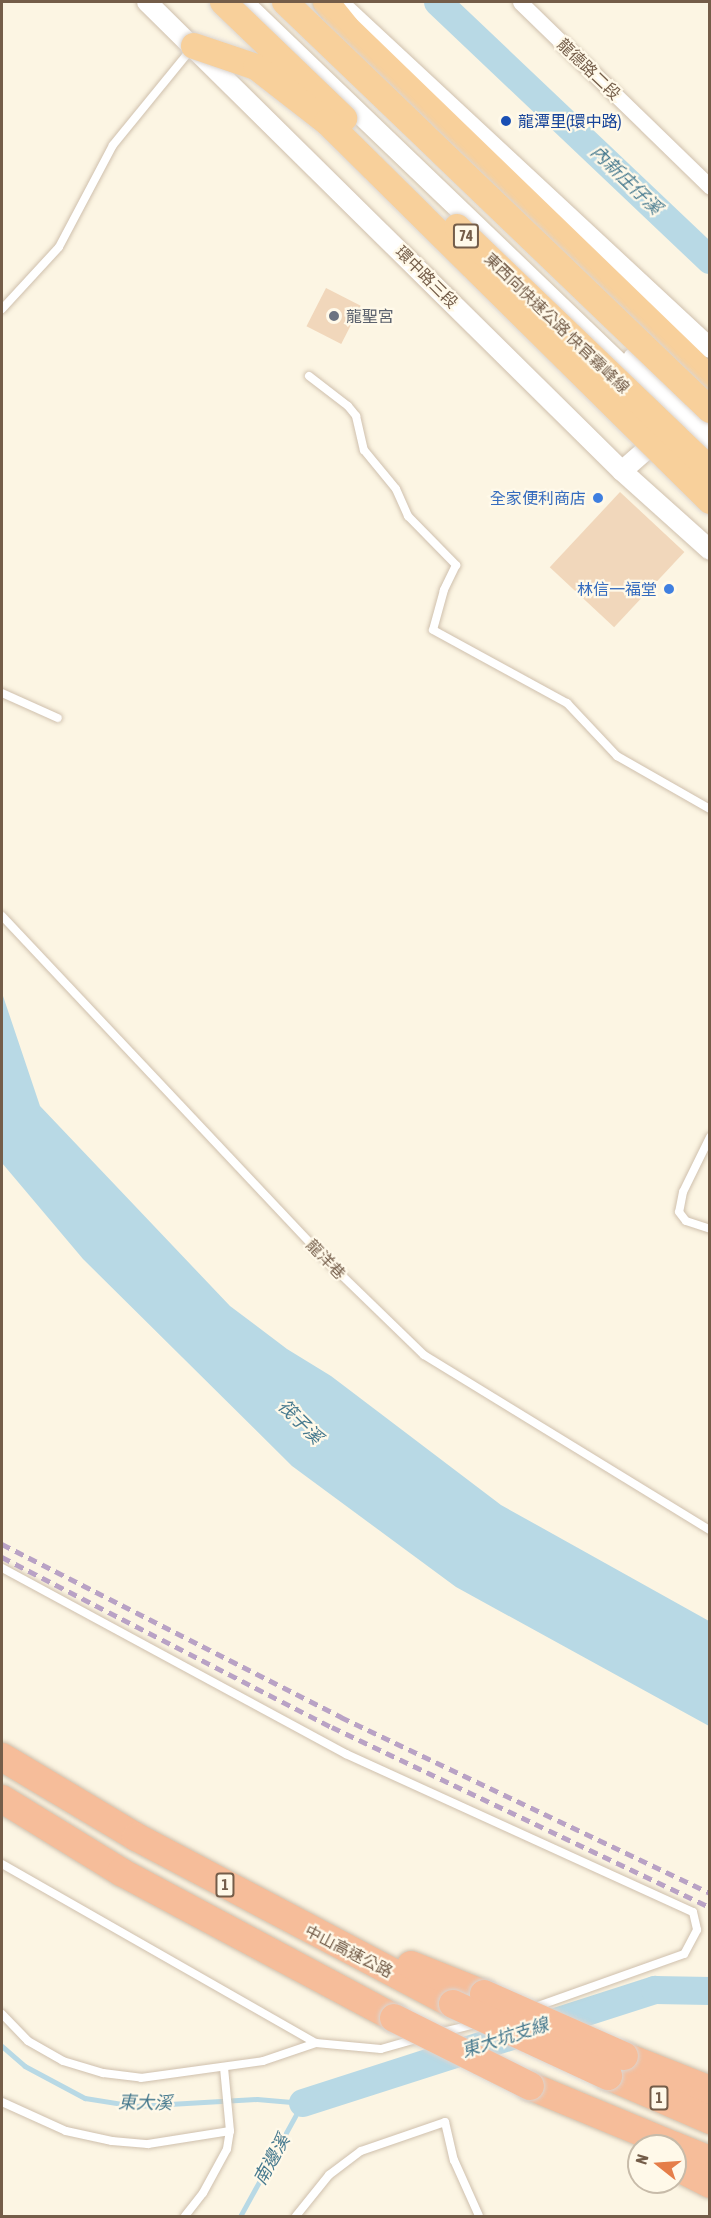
<!DOCTYPE html>
<html>
<head>
<meta charset="utf-8">
<style>
	body { margin:0 }
	#map { position:relative; width:711px; height:2218px; overflow:hidden; background:#fcf5e3; font-family:"Asap Condensed","Noto Sans TC",sans-serif }
	div>[style] { position:absolute }
	.water>* { inset:0; background:#b8d9e5 }
	.stream>* { height:4.5px; margin:-2.25px; padding:0 2.25px; transform-origin:2.25px; border-radius:2.25px; background:#b8d9e5 }
	.river>* { height:28px; margin:-14px; padding:0 14px; transform-origin:14px; border-radius:14px; background:#b8d9e5 }
	.building>* { inset:0; background:#f1d7bb; transform-origin:0 0 }
	.roads { filter:drop-shadow(0 0 2px #cfc0ad) drop-shadow(0 0 2px #cfc0ad) }
	.service>* { height:8px; margin:-4px; padding:0 4px; transform-origin:4px; border-radius:4px; background:#fff }
	.minor>* { height:15px; margin:-7.5px; padding:0 7.5px; transform-origin:7.5px; border-radius:7.5px; background:#fff }
	.tertiary>* { height:20px; margin:-10px; padding:0 10px; transform-origin:10px; border-radius:10px; background:#fff }
	.trunk>* { height:26px; margin:-13px; padding:0 13px; transform-origin:13px; border-radius:13px; background:#f8d09b }
	.motorway>* { height:28px; margin:-14px; padding:0 14px; transform-origin:14px; border-radius:14px; background:#f6bd9a }
	.rail>* { height:4.5px; margin-top:-2.25px; transform-origin:0; background:repeating-linear-gradient(90deg,#b9a2c5 0 9px,transparent 0 15px) }
	.bridges { filter:drop-shadow(0 0 2px #dbd5d0) drop-shadow(0 0 2px #dbd5d0) }
	.trunk-bridge>* { height:26px; margin:-13px; padding:0 13px; transform-origin:13px; border-radius:13px; background:#f8d09b }
	.motorway-bridge>* { height:28px; margin:-14px; padding:0 14px; transform-origin:14px; border-radius:14px; background:#f6bd9a }
	.dots>* { width:16px; height:16px; translate:-50% -50%; box-sizing:border-box; border:3px solid #fff9e9; border-radius:50% }
	span { translate:-50% -50%; white-space:nowrap; text-align:center; line-height:1.15; -webkit-text-stroke:4.5px #fff9e9; paint-order:stroke }
	.shield-label span { padding:2px 4px; background:#fff9e9; border:2px solid; border-radius:4px; -webkit-text-stroke-width:0 }
	.shield-label { font-size:15px; color:#745d49; font-weight:700 }
	.street-label { font-size:16px; color:#745d49 }
	.transit-label { font-size:16px; color:#164399 }
	.left { translate:0 -50%; text-align:left }
	.worship-label { font-size:16px; color:#5b616d }
	.shop-label { font-size:16px; color:#366cbe }
	.right { translate:-100% -50%; text-align:right }
	.water-label { font-size:18px; color:#46798e; font-style:italic }
	.frame { position:absolute; inset:0; border:3px solid #745d49; pointer-events:none }
	.north { position:absolute; left:627px; top:2134px; width:60px; height:60px; box-sizing:border-box; background:#fff9e9; border:2px solid #c7bba9; border-radius:50%; rotate:287deg; font-size:16px; font-weight:700; line-height:24px; text-align:center; color:#745d49 }
	.north::after { content:''; display:block; margin:auto; width:21px; height:27px; background:#e57e49; clip-path:polygon(50% 0,100% 100%,50% 72%,0 100%) }
</style>
</head>
<body>
<div id="map">
	<div class="water">
		<i style="clip-path:polygon(2px 993px,40px 1106px,230px 1306px,287px 1349px,331px 1376px,501px 1505px,709px 1621px,709px 1726px,456px 1587px,292px 1466px,83px 1259px,2px 1163px)"></i>
	</div>
	<div class="stream">
		<i style="left:2px;top:2046px;width:30px;rotate:41deg"></i>
		<i style="left:25px;top:2066px;width:68px;rotate:28.1deg"></i>
		<i style="left:85px;top:2098px;width:51px;rotate:9.1deg"></i>
		<i style="left:135px;top:2106px;width:122px;rotate:-3.3deg"></i>
		<i style="left:257px;top:2099px;width:46px;rotate:5deg"></i>
		<i style="left:303px;top:2103px;width:129px;rotate:118.8deg"></i>
	</div>
	<div class="river">
		<i style="left:438px;top:2px;width:375px;rotate:43.5deg"></i>
		<i style="left:303px;top:2103px;width:370px;rotate:-17.8deg"></i>
		<i style="left:655px;top:1990px;width:55px;rotate:1deg"></i>
	</div>
	<div class="building">
		<i style="left:326px;top:288px;width:39px;height:43px;rotate:27deg"></i>
		<i style="left:620px;top:492px;width:88px;height:103px;rotate:43deg"></i>
	</div>
	<div class="roads">
		<div class="service">
			<i style="left:2px;top:309px;width:84px;rotate:-47.4deg"></i>
			<i style="left:59px;top:247px;width:115px;rotate:-62.1deg"></i>
			<i style="left:113px;top:145px;width:125px;rotate:-50.8deg"></i>
			<i style="left:309px;top:376px;width:49px;rotate:37.6deg"></i>
			<i style="left:348px;top:406px;width:13px;rotate:51deg"></i>
			<i style="left:356px;top:416px;width:35px;rotate:77deg"></i>
			<i style="left:364px;top:450px;width:50px;rotate:50.6deg"></i>
			<i style="left:396px;top:489px;width:30px;rotate:66deg"></i>
			<i style="left:408px;top:516px;width:69px;rotate:45.6deg"></i>
			<i style="left:456px;top:565px;width:28px;rotate:116deg"></i>
			<i style="left:444px;top:590px;width:41px;rotate:105.4deg"></i>
			<i style="left:433px;top:630px;width:153px;rotate:28.6deg"></i>
			<i style="left:567px;top:703px;width:73px;rotate:46.7deg"></i>
			<i style="left:617px;top:756px;width:107px;rotate:29.7deg"></i>
			<i style="left:2px;top:693px;width:61px;rotate:24.1deg"></i>
			<i style="left:2px;top:916px;width:477px;rotate:46.7deg"></i>
			<i style="left:329px;top:1263px;width:132px;rotate:44.1deg"></i>
			<i style="left:424px;top:1355px;width:335px;rotate:31.5deg"></i>
			<i style="left:710px;top:1137px;width:61px;rotate:116.1deg"></i>
			<i style="left:683px;top:1192px;width:20px;rotate:101deg"></i>
			<i style="left:679px;top:1212px;width:11px;rotate:52deg"></i>
			<i style="left:686px;top:1221px;width:25px;rotate:18deg"></i>
			<i style="left:2px;top:1568px;width:391px;rotate:28.4deg"></i>
			<i style="left:346px;top:1754px;width:381px;rotate:24.5deg"></i>
			<i style="left:693px;top:1912px;width:18px;rotate:77deg"></i>
			<i style="left:697px;top:1930px;width:27px;rotate:118deg"></i>
			<i style="left:684px;top:1954px;width:161px;rotate:160.4deg"></i>
			<i style="left:2px;top:1864px;width:361px;rotate:29.7deg"></i>
			<i style="left:2px;top:2014px;width:37px;rotate:46deg"></i>
			<i style="left:28px;top:2041px;width:40px;rotate:29.7deg"></i>
			<i style="left:63px;top:2061px;width:42px;rotate:16.7deg"></i>
			<i style="left:103px;top:2073px;width:38px;rotate:7deg"></i>
			<i style="left:141px;top:2078px;width:123px;rotate:-7.9deg"></i>
			<i style="left:263px;top:2061px;width:56px;rotate:-18.8deg"></i>
			<i style="left:316px;top:2043px;width:65px;rotate:5.3deg"></i>
			<i style="left:381px;top:2049px;width:37px;rotate:-16deg"></i>
			<i style="left:443px;top:2032px;width:33px;rotate:-14deg"></i>
			<i style="left:2px;top:2102px;width:70px;rotate:24.4deg"></i>
			<i style="left:66px;top:2131px;width:47px;rotate:12.3deg"></i>
			<i style="left:112px;top:2141px;width:36px;rotate:5deg"></i>
			<i style="left:148px;top:2144px;width:83px;rotate:-9deg"></i>
			<i style="left:185px;top:2216px;width:29px;rotate:-52deg"></i>
			<i style="left:203px;top:2193px;width:50px;rotate:-61.4deg"></i>
			<i style="left:227px;top:2149px;width:18px;rotate:-81deg"></i>
			<i style="left:230px;top:2131px;width:63px;rotate:-95.4deg"></i>
			<i style="left:296px;top:2216px;width:53px;rotate:-51.2deg"></i>
			<i style="left:329px;top:2175px;width:40px;rotate:-37deg"></i>
			<i style="left:361px;top:2151px;width:89px;rotate:-19deg"></i>
			<i style="left:445px;top:2122px;width:39px;rotate:77deg"></i>
			<i style="left:454px;top:2160px;width:61px;rotate:65.9deg"></i>
		</div>
		<div class="minor">
			<i style="left:520px;top:2px;width:265px;rotate:44.2deg"></i>
		</div>
		<div class="tertiary">
			<i style="left:147px;top:2px;width:668px;rotate:44.64deg"></i>
			<i style="left:622px;top:471px;width:118px;rotate:41.9deg"></i>
			<i style="left:243px;top:2px;width:647px;rotate:43.81deg"></i>
			<i style="left:343px;top:7px;width:501px;rotate:42.9deg"></i>
			<i style="left:633px;top:358px;width:105px;rotate:43.1deg"></i>
			<i style="left:622px;top:471px;width:53px;rotate:-41.2deg"></i>
		</div>
		<div class="trunk">
			<i style="left:326px;top:2px;width:32px;rotate:51deg"></i>
			<i style="left:346px;top:27px;width:506px;rotate:44.04deg"></i>
		</div>
		<div class="motorway">
			<i style="left:2px;top:1757px;width:156px;rotate:30.8deg"></i>
			<i style="left:136px;top:1837px;width:358px;rotate:27.8deg"></i>
			<i style="left:2px;top:1799px;width:140px;rotate:31.5deg"></i>
			<i style="left:121px;top:1872px;width:310px;rotate:28.1deg"></i>
			<i style="left:411px;top:1965px;width:79px;rotate:21.7deg"></i>
			<i style="left:624px;top:2056px;width:92px;rotate:21.6deg"></i>
			<i style="left:608px;top:2076px;width:111px;rotate:23.3deg"></i>
			<i style="left:530px;top:2086px;width:157px;rotate:22.5deg"></i>
			<i style="left:675px;top:2146px;width:38px;rotate:22deg"></i>
			<i style="left:675px;top:2166px;width:39px;rotate:27deg"></i>
		</div>
	</div>
	<div class="rail">
		<i style="left:2px;top:1544px;width:381px;rotate:27deg"></i>
		<i style="left:341px;top:1717px;width:409px;rotate:25.5deg"></i>
		<i style="left:2px;top:1557px;width:371px;rotate:27.3deg"></i>
		<i style="left:332px;top:1727px;width:419px;rotate:25.5deg"></i>
	</div>
	<div class="bridges">
		<div class="trunk-bridge">
			<i style="left:223px;top:2px;width:168px;rotate:43.8deg"></i>
			<i style="left:285px;top:2px;width:589px;rotate:43.83deg"></i>
			<i style="left:194px;top:46px;width:65px;rotate:18.7deg"></i>
			<i style="left:256px;top:67px;width:90px;rotate:37.8deg"></i>
			<i style="left:327px;top:122px;width:539px;rotate:44.7deg"></i>
			<i style="left:457px;top:227px;width:351px;rotate:43.8deg"></i>
		</div>
		<div class="motorway-bridge">
			<i style="left:484px;top:1994px;width:153px;rotate:23.9deg"></i>
			<i style="left:453px;top:2004px;width:171px;rotate:24.9deg"></i>
			<i style="left:394px;top:2018px;width:152px;rotate:26.6deg"></i>
		</div>
	</div>
	<div class="dots">
		<i style="left:506px;top:121px;background:#1a4fb4"></i>
		<i style="left:334px;top:316px;background:#6b7280"></i>
		<i style="left:598px;top:498px;background:#3f7fe0"></i>
		<i style="left:669px;top:589px;background:#3f7fe0"></i>
	</div>
	<div class="shield-label">
		<span style="left:466px;top:236px">74</span>
		<span style="left:225px;top:1885px">1</span>
		<span style="left:659px;top:2098px">1</span>
	</div>
	<div class="street-label">
		<span style="left:589px;top:69px;rotate:44deg">龍德路二段</span>
		<span style="left:427px;top:277px;rotate:45deg">環中路三段</span>
		<span style="left:557px;top:323px;rotate:44deg">東西向快速公路 快官霧峰線</span>
		<span style="left:326px;top:1259px;rotate:46deg">龍洋巷</span>
		<span style="left:349px;top:1951px;rotate:27deg">中山高速公路</span>
	</div>
	<div class="transit-label">
		<span class="left" style="left:518px;top:121px">龍潭里(環中路)</span>
	</div>
	<div class="worship-label">
		<span class="left" style="left:346px;top:316px">龍聖宮</span>
	</div>
	<div class="shop-label">
		<span class="right" style="left:586px;top:498px">全家便利商店</span>
		<span class="right" style="left:657px;top:589px">林信一福堂</span>
	</div>
	<div class="water-label">
		<span style="left:626px;top:180px;rotate:44deg">內新庄仔溪</span>
		<span style="left:300px;top:1422px;rotate:45deg">筏子溪</span>
		<span style="left:505px;top:2038px;rotate:-18deg">東大坑支線</span>
		<span style="left:145px;top:2103px;rotate:1deg">東大溪</span>
		<span style="left:272px;top:2160px;rotate:-61deg">南邊溪</span>
	</div>
	<div class="frame"></div>
	<div class="north">N</div>
</div>
</body>
</html>
